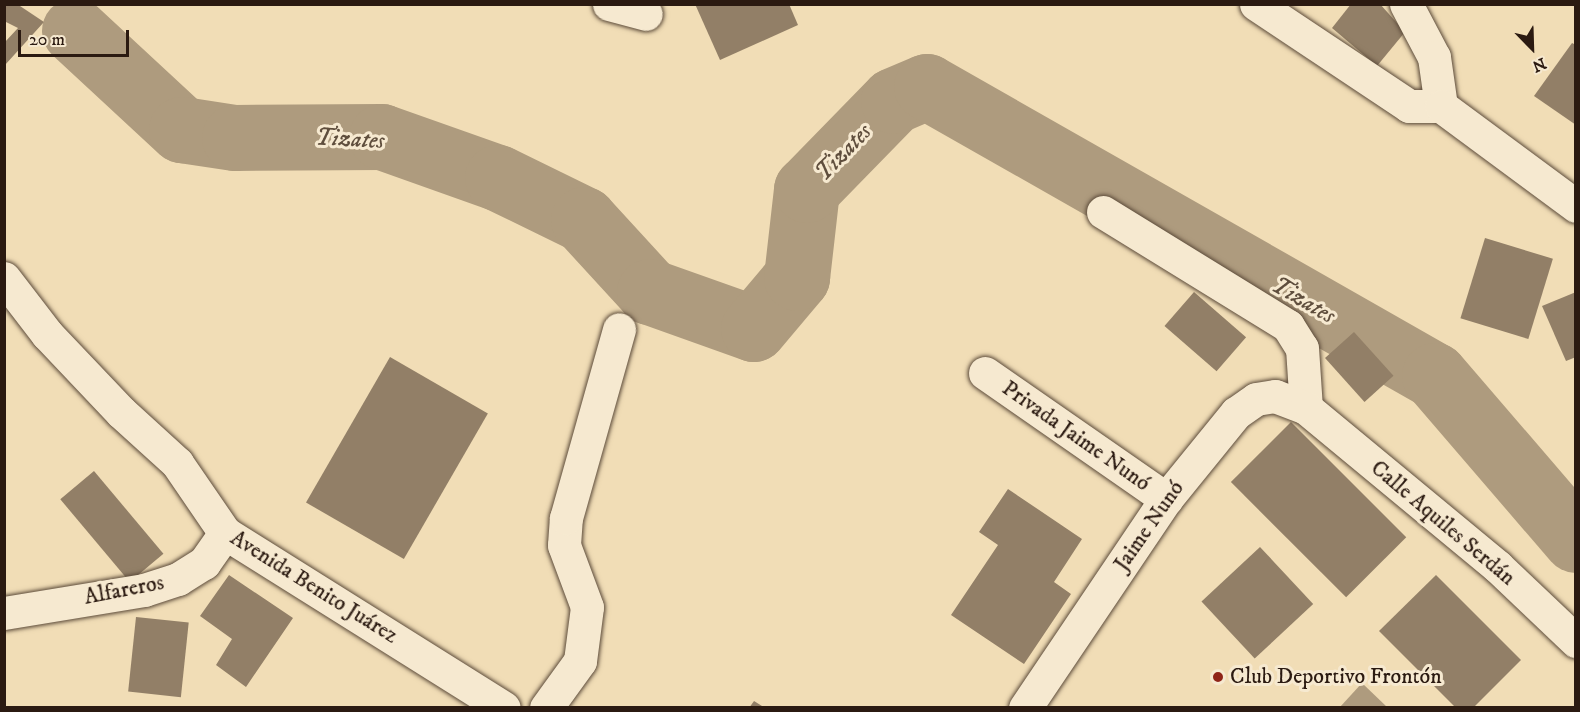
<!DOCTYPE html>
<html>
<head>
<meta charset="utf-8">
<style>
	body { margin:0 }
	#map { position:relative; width:1580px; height:712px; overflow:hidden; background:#f1ddb6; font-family:"IM FELL DW Pica",serif }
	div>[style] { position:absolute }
	.water>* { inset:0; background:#ae9b7e }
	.river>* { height:66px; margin:-33px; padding:0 33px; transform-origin:33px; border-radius:33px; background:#ae9b7e }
	.building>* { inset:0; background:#927f67; transform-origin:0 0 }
	.roads { filter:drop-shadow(0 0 2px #5c4b3a) drop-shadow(0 0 2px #5c4b3a) }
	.street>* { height:33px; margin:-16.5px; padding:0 16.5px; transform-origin:16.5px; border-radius:16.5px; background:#f6e9d0 }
	.dots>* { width:16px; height:16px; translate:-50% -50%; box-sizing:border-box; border:3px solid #f6e9d0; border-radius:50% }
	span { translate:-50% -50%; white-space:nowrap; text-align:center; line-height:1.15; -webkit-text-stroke:6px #f6e9d0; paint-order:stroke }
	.street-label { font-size:22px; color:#2b1a11 }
	.poi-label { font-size:22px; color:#2b1a11 }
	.left { translate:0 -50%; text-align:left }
	.water-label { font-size:24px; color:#5f4e3d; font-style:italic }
	.frame { position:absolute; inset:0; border:6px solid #2b1a11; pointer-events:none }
	.north { position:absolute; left:1502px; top:18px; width:60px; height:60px; -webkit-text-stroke:4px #f6e9d0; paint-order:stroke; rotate:157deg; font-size:16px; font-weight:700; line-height:24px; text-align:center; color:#2b1a11 }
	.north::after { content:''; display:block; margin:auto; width:21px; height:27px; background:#2b1a11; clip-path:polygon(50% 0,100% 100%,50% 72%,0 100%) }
	.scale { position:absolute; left:18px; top:30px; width:111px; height:27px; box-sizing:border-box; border:3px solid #2b1a11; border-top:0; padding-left:8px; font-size:18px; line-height:21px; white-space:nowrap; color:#2b1a11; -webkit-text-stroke:4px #f6e9d0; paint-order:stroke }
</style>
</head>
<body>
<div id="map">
	<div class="water">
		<i style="clip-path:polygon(1362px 683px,1387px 707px,1340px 707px)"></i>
	</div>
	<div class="river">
		<i style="left:75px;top:31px;width:146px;rotate:42.8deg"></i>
		<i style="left:182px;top:130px;width:54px;rotate:8.6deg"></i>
		<i style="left:235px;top:138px;width:147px;rotate:-0.4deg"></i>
		<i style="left:382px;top:137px;width:123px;rotate:19.5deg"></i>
		<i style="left:498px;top:178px;width:96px;rotate:26deg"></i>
		<i style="left:584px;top:220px;width:98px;rotate:47.5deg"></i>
		<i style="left:650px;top:292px;width:110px;rotate:19.6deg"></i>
		<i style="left:754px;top:329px;width:67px;rotate:-49.9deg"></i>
		<i style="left:797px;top:278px;width:89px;rotate:-83.5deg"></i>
		<i style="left:807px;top:190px;width:124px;rotate:-45.7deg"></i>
		<i style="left:894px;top:101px;width:36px;rotate:-23deg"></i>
		<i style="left:927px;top:87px;width:584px;rotate:29.64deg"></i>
		<i style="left:1435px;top:376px;width:216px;rotate:49.3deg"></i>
	</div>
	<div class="building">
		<i style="clip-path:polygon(4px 4px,17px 4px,44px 22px,5px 65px,5px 42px,18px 28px,4px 21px)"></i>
		<i style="clip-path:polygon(695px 4px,789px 4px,798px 25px,720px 60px)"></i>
		<i style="clip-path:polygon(1351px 4px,1380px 4px,1405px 32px,1377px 66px,1332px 28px)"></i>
		<i style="clip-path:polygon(1572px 43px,1576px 45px,1576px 125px,1534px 96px)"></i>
		<i style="left:1485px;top:238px;width:71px;height:84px;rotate:17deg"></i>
		<i style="left:1194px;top:292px;width:69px;height:45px;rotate:41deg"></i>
		<i style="clip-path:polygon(1576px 292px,1576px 357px,1566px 361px,1542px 306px)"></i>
		<i style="left:1354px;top:332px;width:59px;height:39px;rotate:48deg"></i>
		<i style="left:390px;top:357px;width:113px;height:168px;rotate:30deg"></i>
		<i style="left:1291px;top:422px;width:163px;height:85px;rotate:45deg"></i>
		<i style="left:94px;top:471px;width:108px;height:44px;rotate:50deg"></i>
		<i style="clip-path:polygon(1008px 489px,1082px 539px,1054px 582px,1071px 594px,1024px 664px,951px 615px,998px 545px,979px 532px)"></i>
		<i style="left:1260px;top:547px;width:78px;height:80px;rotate:47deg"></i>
		<i style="clip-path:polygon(229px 575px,293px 618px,246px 687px,216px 665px,232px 639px,200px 616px)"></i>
		<i style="clip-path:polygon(1436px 575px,1521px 660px,1473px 708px,1456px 708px,1379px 631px)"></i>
		<i style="left:136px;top:617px;width:53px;height:75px;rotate:6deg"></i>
		<i style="clip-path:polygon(754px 701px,765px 708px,749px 708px)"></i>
	</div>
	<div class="roads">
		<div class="street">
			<i style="left:609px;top:4px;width:38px;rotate:15deg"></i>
			<i style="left:1256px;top:4px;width:184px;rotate:33.7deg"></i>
			<i style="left:1409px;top:106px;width:32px"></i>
			<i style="left:1406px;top:4px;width:60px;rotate:62.2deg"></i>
			<i style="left:1434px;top:57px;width:49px;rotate:81.9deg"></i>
			<i style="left:1441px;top:106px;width:168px;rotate:36.5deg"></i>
			<i style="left:1103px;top:212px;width:217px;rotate:31.6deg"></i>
			<i style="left:1288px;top:326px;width:26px;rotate:58deg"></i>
			<i style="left:1302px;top:348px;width:60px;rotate:86.2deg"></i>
			<i style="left:4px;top:278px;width:71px;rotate:52.5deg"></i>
			<i style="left:47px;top:334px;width:108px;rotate:46.5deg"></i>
			<i style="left:121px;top:412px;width:76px;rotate:42.3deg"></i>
			<i style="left:177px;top:463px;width:85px;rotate:55.6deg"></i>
			<i style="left:225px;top:533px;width:329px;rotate:32.1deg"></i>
			<i style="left:985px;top:373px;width:221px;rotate:34.8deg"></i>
			<i style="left:4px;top:613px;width:142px;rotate:-9.3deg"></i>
			<i style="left:144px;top:590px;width:36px;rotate:-18deg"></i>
			<i style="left:178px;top:579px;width:31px;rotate:-32deg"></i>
			<i style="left:204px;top:563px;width:37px;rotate:-55deg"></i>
			<i style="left:546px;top:708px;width:58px;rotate:-54.1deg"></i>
			<i style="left:580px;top:661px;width:54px;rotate:-82.6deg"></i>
			<i style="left:587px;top:607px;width:66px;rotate:-110.4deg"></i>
			<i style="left:564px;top:545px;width:27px;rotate:-86deg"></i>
			<i style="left:566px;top:518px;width:196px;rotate:-74.3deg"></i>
			<i style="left:1025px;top:708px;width:252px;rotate:-56deg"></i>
			<i style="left:1166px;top:499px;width:111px;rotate:-50.9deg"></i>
			<i style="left:1236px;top:413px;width:24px;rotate:-35deg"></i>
			<i style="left:1256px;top:399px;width:19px;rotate:-9deg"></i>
			<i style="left:1275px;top:396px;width:33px;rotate:21deg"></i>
			<i style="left:1306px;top:408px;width:249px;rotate:39.6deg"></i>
			<i style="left:1498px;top:567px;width:108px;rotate:43.5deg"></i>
		</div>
	</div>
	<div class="dots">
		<i style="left:1218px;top:677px;background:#8f2418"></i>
	</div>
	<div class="street-label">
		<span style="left:1076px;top:436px;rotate:35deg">Privada Jaime Nunó</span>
		<span style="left:1443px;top:523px;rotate:40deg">Calle Aquiles Serdán</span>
		<span style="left:1149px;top:526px;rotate:-55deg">Jaime Nunó</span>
		<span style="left:314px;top:587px;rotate:32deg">Avenida Benito Juárez</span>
		<span style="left:124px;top:590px;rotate:-11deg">Alfareros</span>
	</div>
	<div class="poi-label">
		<span class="left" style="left:1230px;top:677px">Club Deportivo Frontón</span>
	</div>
	<div class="water-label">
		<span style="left:350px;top:140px;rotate:3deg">Tizates</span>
		<span style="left:844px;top:153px;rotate:-46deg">Tizates</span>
		<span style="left:1303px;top:301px;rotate:30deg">Tizates</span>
	</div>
	<div class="frame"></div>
	<div class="north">N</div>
	<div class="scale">20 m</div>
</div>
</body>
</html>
